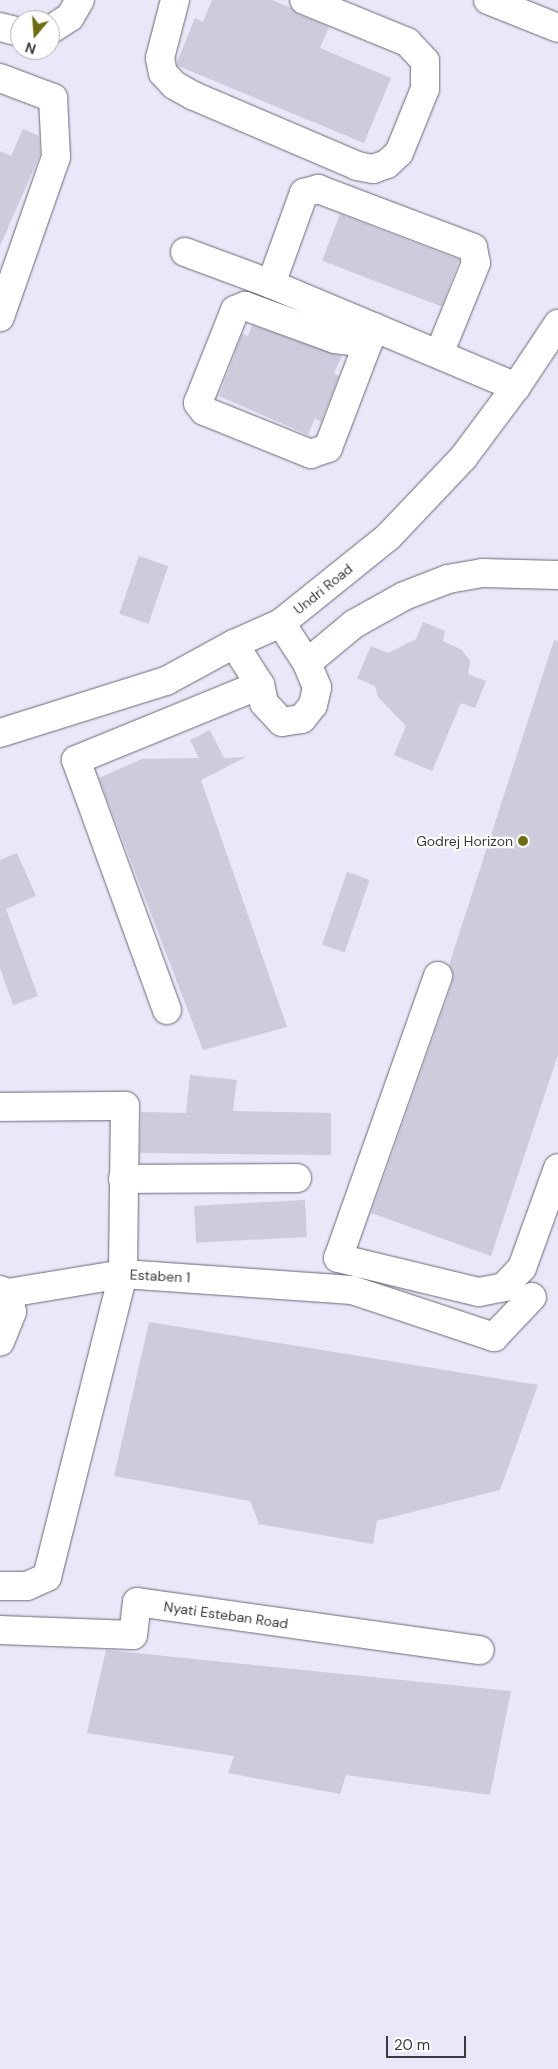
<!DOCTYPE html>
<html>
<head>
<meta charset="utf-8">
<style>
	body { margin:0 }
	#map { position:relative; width:558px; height:2069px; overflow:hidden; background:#e9e7f8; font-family:"DM Sans",sans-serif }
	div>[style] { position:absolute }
	.building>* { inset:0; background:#cdcbdc; transform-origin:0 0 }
	.roads { filter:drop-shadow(0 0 1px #696877) drop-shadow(0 0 1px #696877) }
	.minor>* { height:28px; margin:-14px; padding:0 14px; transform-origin:14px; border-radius:14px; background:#fff }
	.dots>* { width:14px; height:14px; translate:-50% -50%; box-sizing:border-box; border:2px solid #fff; border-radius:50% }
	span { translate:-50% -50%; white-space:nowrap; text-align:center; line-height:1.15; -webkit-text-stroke:4.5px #fff; paint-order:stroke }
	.street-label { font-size:14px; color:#3a3940 }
	.poi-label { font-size:14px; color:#3a3940 }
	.right { translate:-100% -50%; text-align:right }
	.north { position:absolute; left:10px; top:10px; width:50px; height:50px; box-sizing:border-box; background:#fff; border:1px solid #b0b0b3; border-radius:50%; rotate:198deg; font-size:14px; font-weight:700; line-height:20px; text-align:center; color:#3a3940 }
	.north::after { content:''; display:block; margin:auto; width:18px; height:22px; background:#6e6e11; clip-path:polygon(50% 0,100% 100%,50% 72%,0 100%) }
	.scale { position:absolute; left:386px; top:2036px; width:80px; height:22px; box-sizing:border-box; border:2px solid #3a3940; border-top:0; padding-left:6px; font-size:15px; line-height:18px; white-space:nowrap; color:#3a3940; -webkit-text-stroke:4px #fff; paint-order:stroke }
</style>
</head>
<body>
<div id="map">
	<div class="building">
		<i style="clip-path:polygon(212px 0,272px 0,291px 8px,298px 14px,329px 27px,320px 48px,391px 78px,364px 143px,178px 66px,177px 62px,195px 18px,203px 22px)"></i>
		<i style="clip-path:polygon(23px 129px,39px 136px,40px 155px,0 246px,0 151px,11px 156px)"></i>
		<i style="left:340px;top:214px;width:128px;height:50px;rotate:21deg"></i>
		<i style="clip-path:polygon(252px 325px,342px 356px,334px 373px,339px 376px,321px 422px,315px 418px,308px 435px,219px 396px,242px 334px,248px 336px)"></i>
		<i style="left:139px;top:556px;width:31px;height:61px;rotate:19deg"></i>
		<i style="clip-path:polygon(423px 622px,445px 631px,443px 641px,462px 650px,470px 661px,468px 674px,486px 681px,475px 708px,461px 703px,432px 771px,394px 755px,406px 726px,378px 697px,375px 686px,357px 678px,371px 646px,388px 653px,416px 639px)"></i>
		<i style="clip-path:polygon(554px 640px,558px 641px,558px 1055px,491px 1256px,371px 1213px,453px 981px,453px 973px,449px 965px)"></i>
		<i style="clip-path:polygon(210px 730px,224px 758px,246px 757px,201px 780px,287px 1027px,203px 1050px,99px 778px,142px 759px,199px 758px,190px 740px)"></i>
		<i style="clip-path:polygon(17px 853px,36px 896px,6px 909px,38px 996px,13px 1005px,0 968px,0 860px)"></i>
		<i style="left:347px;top:872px;width:24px;height:77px;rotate:19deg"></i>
		<i style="clip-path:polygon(190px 1075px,237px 1080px,233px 1111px,331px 1113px,331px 1155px,140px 1153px,141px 1112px,186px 1113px)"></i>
		<i style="left:305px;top:1200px;width:37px;height:111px;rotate:87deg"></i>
		<i style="clip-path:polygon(149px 1322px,538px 1385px,500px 1490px,377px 1521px,373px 1544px,259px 1524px,250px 1501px,114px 1476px)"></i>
		<i style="clip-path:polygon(106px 1650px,511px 1691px,490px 1795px,346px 1775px,340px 1794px,228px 1773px,234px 1756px,87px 1733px)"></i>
	</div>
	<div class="roads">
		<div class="minor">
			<i style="left:175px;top:0;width:60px;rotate:104.5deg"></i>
			<i style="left:160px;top:58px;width:15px;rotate:79deg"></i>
			<i style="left:163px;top:73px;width:16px;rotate:47deg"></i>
			<i style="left:174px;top:85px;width:23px;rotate:29deg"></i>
			<i style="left:194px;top:96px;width:177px;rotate:23.2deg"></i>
			<i style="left:357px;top:166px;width:16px;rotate:11deg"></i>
			<i style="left:373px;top:169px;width:15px;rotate:-20deg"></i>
			<i style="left:387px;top:164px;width:16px;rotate:-43deg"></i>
			<i style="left:399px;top:153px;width:69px;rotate:-67.9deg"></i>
			<i style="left:425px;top:89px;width:28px;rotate:-90deg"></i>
			<i style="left:425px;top:61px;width:26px;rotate:-133deg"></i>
			<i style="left:407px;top:42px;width:111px;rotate:-157.8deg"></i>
			<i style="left:488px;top:0;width:75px;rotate:21.8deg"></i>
			<i style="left:0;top:27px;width:21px;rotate:14deg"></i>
			<i style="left:50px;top:30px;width:24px;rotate:-33deg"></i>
			<i style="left:70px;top:17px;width:20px;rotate:-60deg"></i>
			<i style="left:0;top:78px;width:57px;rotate:20.7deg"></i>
			<i style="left:53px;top:98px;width:59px;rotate:87.1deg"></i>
			<i style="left:56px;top:157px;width:170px;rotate:109.3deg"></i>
			<i style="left:185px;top:252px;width:92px;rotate:20.4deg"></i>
			<i style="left:271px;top:284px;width:266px;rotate:22.8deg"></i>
			<i style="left:271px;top:284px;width:97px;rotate:-70.1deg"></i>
			<i style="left:304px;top:193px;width:15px;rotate:-16deg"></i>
			<i style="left:318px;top:189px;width:166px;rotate:20.8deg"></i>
			<i style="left:473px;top:248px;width:15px;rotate:79deg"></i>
			<i style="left:476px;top:263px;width:98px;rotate:112.1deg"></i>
			<i style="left:368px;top:343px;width:112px;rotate:110.9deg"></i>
			<i style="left:328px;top:448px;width:18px;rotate:161deg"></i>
			<i style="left:311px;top:454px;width:115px;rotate:-158.1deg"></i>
			<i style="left:204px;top:411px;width:10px;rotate:-127deg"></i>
			<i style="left:198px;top:403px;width:100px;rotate:-68.3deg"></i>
			<i style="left:235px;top:310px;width:11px;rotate:-22deg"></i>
			<i style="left:245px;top:306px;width:96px;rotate:20.1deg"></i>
			<i style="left:335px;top:339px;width:33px;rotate:7deg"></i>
			<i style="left:368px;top:343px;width:17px;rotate:-69deg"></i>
			<i style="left:281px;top:623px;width:48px;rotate:57deg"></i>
			<i style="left:307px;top:663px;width:61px;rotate:-39.7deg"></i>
			<i style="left:354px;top:624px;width:57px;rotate:-29.2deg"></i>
			<i style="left:404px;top:596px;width:47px;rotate:-21.1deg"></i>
			<i style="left:448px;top:579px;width:35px;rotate:-10deg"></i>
			<i style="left:482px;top:573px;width:76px;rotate:1.5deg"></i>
			<i style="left:234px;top:644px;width:49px;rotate:57.6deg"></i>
			<i style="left:0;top:733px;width:174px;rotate:-17.4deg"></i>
			<i style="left:166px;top:681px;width:77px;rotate:-28.6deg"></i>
			<i style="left:234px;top:644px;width:51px;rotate:-24.1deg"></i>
			<i style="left:281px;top:623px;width:137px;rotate:-38.8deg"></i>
			<i style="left:388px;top:537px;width:109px;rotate:-46.5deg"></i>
			<i style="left:463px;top:458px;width:89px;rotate:-53.3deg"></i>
			<i style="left:516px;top:387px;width:76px;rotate:-56.3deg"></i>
			<i style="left:438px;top:976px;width:299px;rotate:109.5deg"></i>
			<i style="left:338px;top:1258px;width:145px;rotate:13.6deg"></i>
			<i style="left:479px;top:1292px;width:25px;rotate:-11deg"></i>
			<i style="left:504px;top:1287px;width:26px;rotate:-47deg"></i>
			<i style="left:522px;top:1268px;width:106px;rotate:-70.2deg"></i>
			<i style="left:167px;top:1010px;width:266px;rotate:-110deg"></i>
			<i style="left:76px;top:760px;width:199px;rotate:-22.2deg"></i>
			<i style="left:260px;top:685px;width:18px;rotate:77deg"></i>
			<i style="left:264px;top:703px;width:26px;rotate:47deg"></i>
			<i style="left:282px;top:722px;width:20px;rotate:-9deg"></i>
			<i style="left:302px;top:719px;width:18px;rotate:-52deg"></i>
			<i style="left:313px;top:705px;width:18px;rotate:-77deg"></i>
			<i style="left:317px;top:687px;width:26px;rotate:-113deg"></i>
			<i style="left:0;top:1107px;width:125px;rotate:-0.5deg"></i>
			<i style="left:125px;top:1106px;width:168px;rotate:90.7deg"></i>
			<i style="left:123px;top:1274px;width:117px;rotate:170.6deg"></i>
			<i style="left:123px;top:1179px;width:174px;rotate:-0.3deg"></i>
			<i style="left:0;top:1290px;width:9px;rotate:21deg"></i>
			<i style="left:8px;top:1293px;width:19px;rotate:78deg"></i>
			<i style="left:12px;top:1312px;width:32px;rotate:112deg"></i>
			<i style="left:0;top:1586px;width:27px"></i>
			<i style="left:27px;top:1586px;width:22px;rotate:-24deg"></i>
			<i style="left:47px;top:1577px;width:312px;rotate:-75.9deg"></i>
			<i style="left:123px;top:1274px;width:230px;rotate:4deg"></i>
			<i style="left:352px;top:1290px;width:150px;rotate:18.3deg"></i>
			<i style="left:494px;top:1337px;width:55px;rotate:-46.5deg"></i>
			<i style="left:0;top:1630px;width:133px;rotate:2.2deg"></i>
			<i style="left:133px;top:1635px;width:33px;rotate:-83deg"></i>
			<i style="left:137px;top:1602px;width:346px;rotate:8deg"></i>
		</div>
	</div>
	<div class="dots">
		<i style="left:523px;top:841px;background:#6e6e11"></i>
	</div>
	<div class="street-label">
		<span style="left:323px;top:589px;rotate:-39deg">Undri Road</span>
		<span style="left:160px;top:1276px;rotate:3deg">Estaben 1</span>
		<span style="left:226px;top:1615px;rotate:8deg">Nyati Esteban Road</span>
	</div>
	<div class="poi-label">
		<span class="right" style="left:513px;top:841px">Godrej Horizon</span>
	</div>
	<div class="north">N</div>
	<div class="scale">20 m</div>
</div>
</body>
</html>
